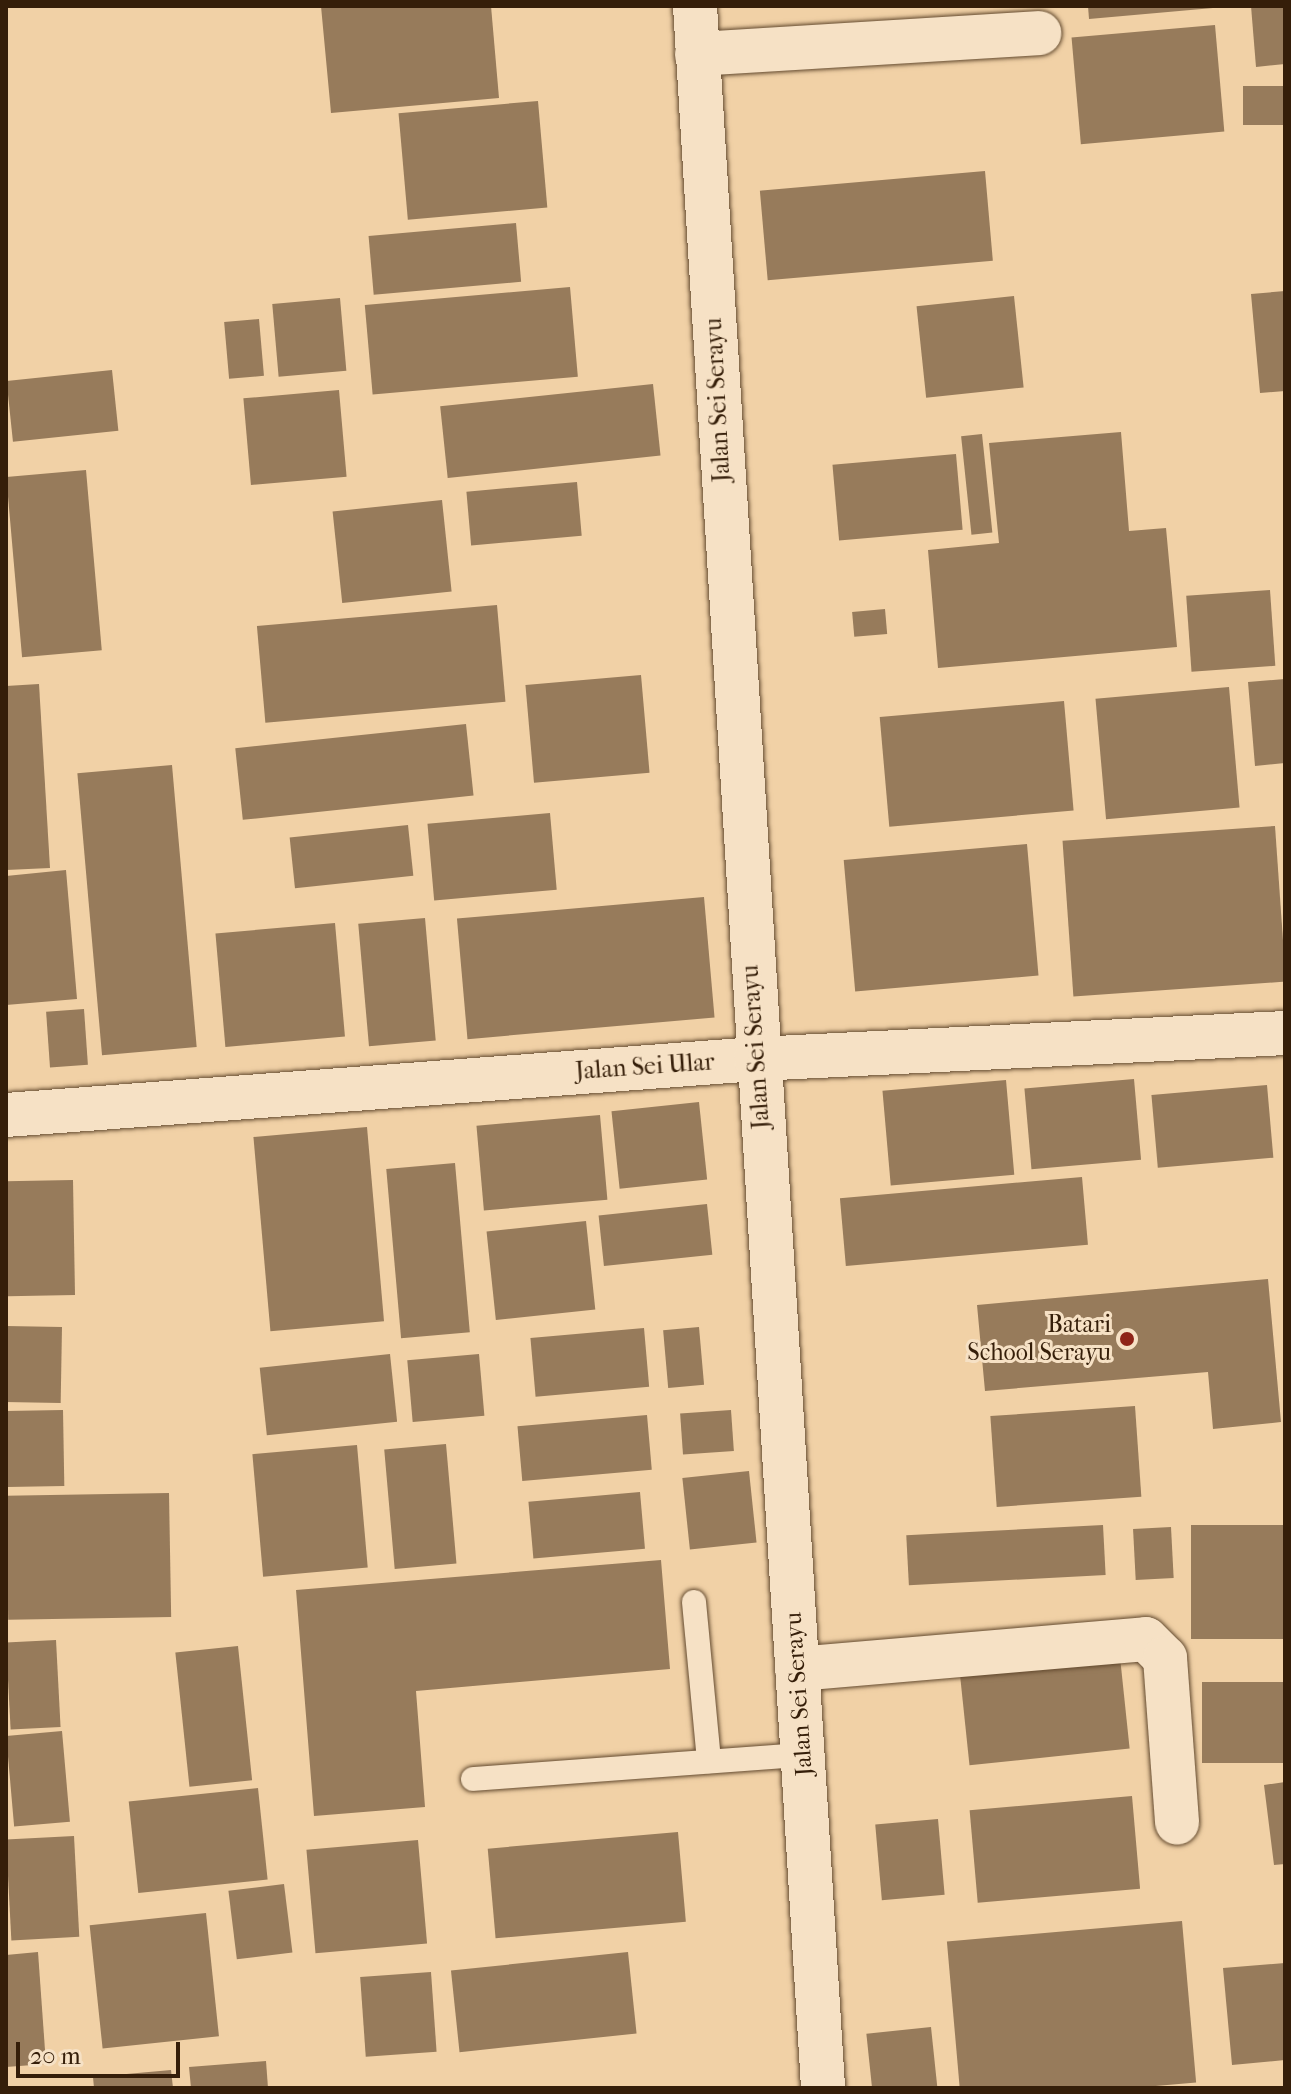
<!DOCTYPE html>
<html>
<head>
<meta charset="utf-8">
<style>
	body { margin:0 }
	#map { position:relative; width:1291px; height:2094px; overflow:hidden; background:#f1d1a6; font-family:"IM FELL French Canon",serif }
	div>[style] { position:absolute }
	.building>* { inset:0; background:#977b5b; transform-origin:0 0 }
	.roads { filter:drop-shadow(0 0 2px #644b30) drop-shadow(0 0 2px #644b30) }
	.lane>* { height:24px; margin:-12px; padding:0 12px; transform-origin:12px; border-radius:12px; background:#f6e1c5 }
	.street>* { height:44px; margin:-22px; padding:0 22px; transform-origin:22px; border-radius:22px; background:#f6e1c5 }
	.secondary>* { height:44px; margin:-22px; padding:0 22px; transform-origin:22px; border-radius:22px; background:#f6e1c5 }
	.dots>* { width:22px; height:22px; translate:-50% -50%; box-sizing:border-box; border:4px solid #f6e1c5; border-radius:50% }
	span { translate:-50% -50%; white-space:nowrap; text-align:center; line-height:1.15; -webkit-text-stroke:6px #f6e1c5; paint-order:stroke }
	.street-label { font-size:24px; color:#351e09 }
	.poi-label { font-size:24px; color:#351e09 }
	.right { translate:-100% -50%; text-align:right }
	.frame { position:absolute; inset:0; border:8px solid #351e09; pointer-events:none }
	.scale { position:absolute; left:16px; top:2042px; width:164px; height:36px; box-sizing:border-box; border:4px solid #351e09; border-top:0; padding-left:10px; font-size:24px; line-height:28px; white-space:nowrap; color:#351e09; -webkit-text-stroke:6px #f6e1c5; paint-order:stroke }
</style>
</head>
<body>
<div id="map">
	<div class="building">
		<i style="clip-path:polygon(321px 6px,491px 6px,499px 98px,331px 113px)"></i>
		<i style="clip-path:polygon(1088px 6px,1213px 6px,1213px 8px,1089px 19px)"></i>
		<i style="clip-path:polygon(1251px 6px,1285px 6px,1285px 64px,1256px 67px)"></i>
		<i style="left:1215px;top:25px;width:107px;height:144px;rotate:85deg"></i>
		<i style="left:1285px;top:86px;width:39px;height:42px;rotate:90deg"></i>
		<i style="left:538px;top:101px;width:107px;height:140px;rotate:85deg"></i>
		<i style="left:985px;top:171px;width:90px;height:226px;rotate:85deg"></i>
		<i style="left:516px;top:223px;width:59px;height:148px;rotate:85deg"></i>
		<i style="left:570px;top:287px;width:90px;height:206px;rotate:85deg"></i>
		<i style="clip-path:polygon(1285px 291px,1285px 391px,1260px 393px,1251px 294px)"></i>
		<i style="left:1014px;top:296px;width:92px;height:98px;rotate:84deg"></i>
		<i style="left:340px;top:298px;width:73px;height:68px;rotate:85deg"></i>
		<i style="left:259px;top:319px;width:57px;height:35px;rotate:85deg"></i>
		<i style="left:112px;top:370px;width:61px;height:106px;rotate:84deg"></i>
		<i style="left:653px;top:384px;width:72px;height:214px;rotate:84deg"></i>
		<i style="left:339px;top:390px;width:87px;height:96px;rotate:85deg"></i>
		<i style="clip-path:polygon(1121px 432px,1129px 531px,1166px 528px,1177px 647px,938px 668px,928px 550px,999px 543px,989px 443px)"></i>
		<i style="left:982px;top:434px;width:99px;height:21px;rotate:84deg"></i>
		<i style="left:956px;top:454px;width:76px;height:124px;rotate:85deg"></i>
		<i style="left:86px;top:470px;width:181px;height:80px;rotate:85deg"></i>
		<i style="left:577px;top:482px;width:54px;height:111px;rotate:85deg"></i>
		<i style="left:442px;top:500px;width:92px;height:110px;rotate:84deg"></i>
		<i style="left:1270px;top:590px;width:76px;height:84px;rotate:86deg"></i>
		<i style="left:497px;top:605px;width:97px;height:241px;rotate:85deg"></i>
		<i style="left:885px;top:609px;width:25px;height:33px;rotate:85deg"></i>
		<i style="left:641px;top:675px;width:98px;height:116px;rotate:85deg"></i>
		<i style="clip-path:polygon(1285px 679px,1285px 763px,1255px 766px,1248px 682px)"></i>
		<i style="clip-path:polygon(39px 684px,50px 868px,6px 870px,6px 686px)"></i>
		<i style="left:1229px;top:687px;width:121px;height:134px;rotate:85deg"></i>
		<i style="left:1064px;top:701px;width:110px;height:185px;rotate:85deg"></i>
		<i style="left:466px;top:724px;width:72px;height:232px;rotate:84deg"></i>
		<i style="left:172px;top:765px;width:283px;height:95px;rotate:85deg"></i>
		<i style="left:550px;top:813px;width:77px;height:123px;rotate:85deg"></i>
		<i style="left:408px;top:825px;width:51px;height:119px;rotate:84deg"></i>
		<i style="left:1275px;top:826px;width:156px;height:213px;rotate:86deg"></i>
		<i style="left:1027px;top:844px;width:132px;height:184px;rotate:85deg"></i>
		<i style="clip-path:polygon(66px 870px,77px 999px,6px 1005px,6px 876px)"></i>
		<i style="left:704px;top:897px;width:121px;height:248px;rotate:85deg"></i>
		<i style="left:425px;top:918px;width:123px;height:67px;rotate:85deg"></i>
		<i style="left:335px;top:923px;width:114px;height:120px;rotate:85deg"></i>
		<i style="left:84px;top:1009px;width:56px;height:38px;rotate:86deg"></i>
		<i style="left:1134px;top:1079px;width:81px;height:110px;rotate:85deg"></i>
		<i style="left:1006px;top:1080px;width:95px;height:124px;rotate:85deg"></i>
		<i style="left:1267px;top:1085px;width:73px;height:116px;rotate:85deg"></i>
		<i style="left:699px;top:1102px;width:78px;height:88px;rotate:84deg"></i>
		<i style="left:600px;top:1115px;width:85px;height:124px;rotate:85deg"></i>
		<i style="left:367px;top:1127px;width:195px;height:114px;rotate:85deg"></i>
		<i style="left:455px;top:1163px;width:170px;height:69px;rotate:85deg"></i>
		<i style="left:1082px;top:1177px;width:68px;height:243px;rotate:85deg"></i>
		<i style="left:73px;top:1180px;width:115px;height:67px;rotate:89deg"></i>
		<i style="left:707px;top:1204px;width:51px;height:109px;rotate:84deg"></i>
		<i style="left:586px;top:1221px;width:89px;height:100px;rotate:84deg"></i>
		<i style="clip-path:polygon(1268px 1279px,1281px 1422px,1213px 1429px,1208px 1372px,985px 1391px,977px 1305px)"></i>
		<i style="left:6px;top:1326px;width:56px;height:76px;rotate:1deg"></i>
		<i style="left:699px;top:1327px;width:58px;height:36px;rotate:85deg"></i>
		<i style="left:644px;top:1328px;width:59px;height:114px;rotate:85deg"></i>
		<i style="left:390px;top:1354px;width:68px;height:131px;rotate:84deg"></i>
		<i style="left:479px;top:1354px;width:62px;height:72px;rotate:85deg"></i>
		<i style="left:1135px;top:1406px;width:91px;height:145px;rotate:86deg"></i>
		<i style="left:63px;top:1410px;width:76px;height:57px;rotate:89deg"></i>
		<i style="left:731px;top:1410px;width:41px;height:51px;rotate:86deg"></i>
		<i style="left:647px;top:1415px;width:55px;height:130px;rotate:85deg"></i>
		<i style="left:446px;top:1444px;width:120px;height:62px;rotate:85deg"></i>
		<i style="left:357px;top:1445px;width:123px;height:105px;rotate:85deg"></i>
		<i style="left:749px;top:1471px;width:72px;height:67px;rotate:84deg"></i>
		<i style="left:640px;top:1492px;width:57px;height:112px;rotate:85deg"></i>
		<i style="left:169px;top:1493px;width:124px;height:163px;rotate:89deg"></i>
		<i style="left:1103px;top:1525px;width:50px;height:197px;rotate:87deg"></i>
		<i style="left:1285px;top:1525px;width:114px;height:94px;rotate:90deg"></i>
		<i style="left:1171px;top:1527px;width:51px;height:38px;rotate:87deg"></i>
		<i style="clip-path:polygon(661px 1560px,670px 1669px,416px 1691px,425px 1807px,314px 1816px,296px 1590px)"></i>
		<i style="left:56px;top:1640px;width:87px;height:50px;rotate:87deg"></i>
		<i style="left:238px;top:1646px;width:135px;height:63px;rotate:84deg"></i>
		<i style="left:1120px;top:1657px;width:92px;height:161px;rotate:84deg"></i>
		<i style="left:1285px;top:1682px;width:81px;height:83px;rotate:90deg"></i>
		<i style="left:62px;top:1731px;width:91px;height:56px;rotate:85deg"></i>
		<i style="clip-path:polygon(1285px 1782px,1285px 1864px,1274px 1865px,1264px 1785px)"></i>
		<i style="left:258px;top:1788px;width:92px;height:130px;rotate:84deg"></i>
		<i style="left:1132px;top:1796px;width:93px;height:163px;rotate:85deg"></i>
		<i style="left:938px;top:1819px;width:76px;height:63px;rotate:85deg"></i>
		<i style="left:678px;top:1832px;width:90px;height:191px;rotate:85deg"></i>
		<i style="left:74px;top:1836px;width:101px;height:68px;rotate:87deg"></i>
		<i style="left:418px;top:1840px;width:104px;height:112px;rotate:85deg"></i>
		<i style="left:284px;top:1884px;width:69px;height:56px;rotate:83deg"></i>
		<i style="left:206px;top:1913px;width:124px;height:117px;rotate:84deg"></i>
		<i style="left:1182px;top:1921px;width:162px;height:236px;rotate:85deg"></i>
		<i style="clip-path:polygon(38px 1952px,46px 2064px,6px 2067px,6px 1955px)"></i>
		<i style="left:628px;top:1952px;width:82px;height:178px;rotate:84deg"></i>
		<i style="clip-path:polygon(1285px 1963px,1285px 2060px,1232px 2065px,1223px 1968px)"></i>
		<i style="left:431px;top:1972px;width:80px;height:71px;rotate:86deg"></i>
		<i style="left:931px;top:2027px;width:61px;height:65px;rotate:84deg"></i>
		<i style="clip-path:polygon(266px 2061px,268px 2088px,191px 2088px,189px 2067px)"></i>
		<i style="clip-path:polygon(171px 2070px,173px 2088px,94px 2088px,93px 2077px)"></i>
	</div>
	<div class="roads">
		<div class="lane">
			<i style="left:694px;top:1602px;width:160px;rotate:84.6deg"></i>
			<i style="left:473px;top:1779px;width:331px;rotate:-4.2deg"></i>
		</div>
		<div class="street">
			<i style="left:697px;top:54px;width:343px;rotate:-3.5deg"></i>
			<i style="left:6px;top:1115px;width:752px;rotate:-4.27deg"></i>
			<i style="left:756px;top:1059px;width:530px;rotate:-2.81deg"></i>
			<i style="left:797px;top:1669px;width:350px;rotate:-4.9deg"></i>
			<i style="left:1146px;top:1639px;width:27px;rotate:45deg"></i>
			<i style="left:1165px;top:1658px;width:165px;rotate:85.8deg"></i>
		</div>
		<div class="secondary">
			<i style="left:695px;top:6px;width:2086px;rotate:86.48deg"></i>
		</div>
	</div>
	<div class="dots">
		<i style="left:1127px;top:1339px;background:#8f2418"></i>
	</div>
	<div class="street-label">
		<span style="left:718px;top:400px;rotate:-93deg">Jalan Sei Serayu</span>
		<span style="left:756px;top:1047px;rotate:-94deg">Jalan Sei Serayu</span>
		<span style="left:645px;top:1067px;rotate:-4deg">Jalan Sei Ular</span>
		<span style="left:799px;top:1694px;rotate:-94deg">Jalan Sei Serayu</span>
	</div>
	<div class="poi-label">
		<span class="right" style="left:1111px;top:1339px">Batari<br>School Serayu</span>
	</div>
	<div class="frame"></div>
	<div class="scale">20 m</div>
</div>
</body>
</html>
